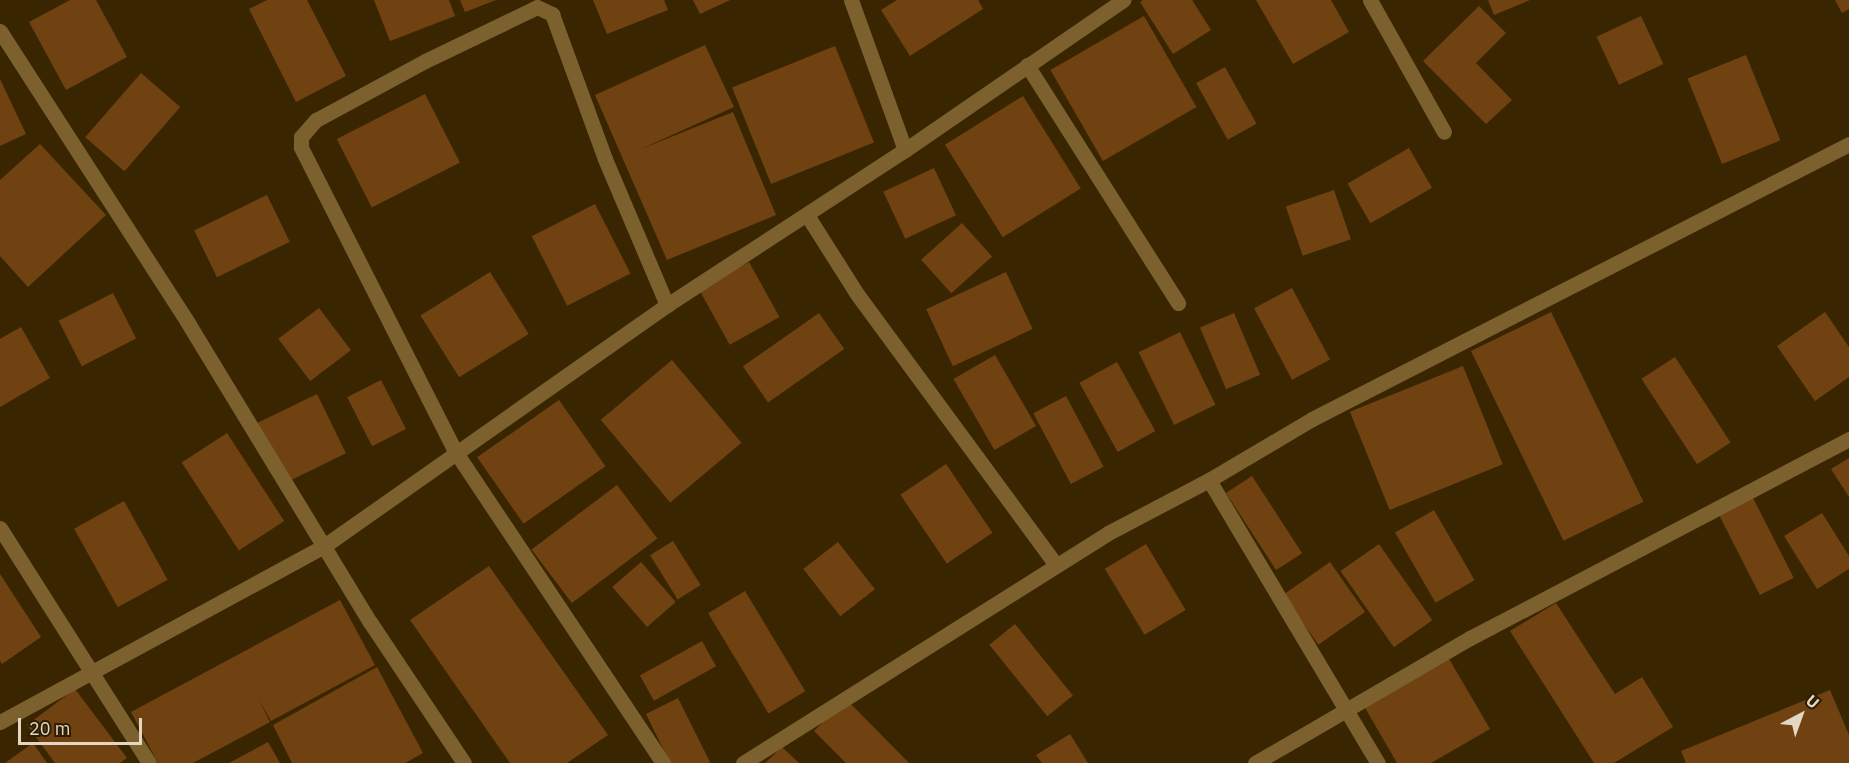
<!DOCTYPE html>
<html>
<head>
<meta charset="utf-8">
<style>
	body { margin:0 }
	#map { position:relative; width:1849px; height:763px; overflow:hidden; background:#392600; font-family:"IBM Plex Sans",sans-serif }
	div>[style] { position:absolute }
	.building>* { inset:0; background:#704212; transform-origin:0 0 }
	.minor>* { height:15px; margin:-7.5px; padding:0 7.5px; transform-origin:7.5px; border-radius:7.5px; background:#7c612f }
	span { translate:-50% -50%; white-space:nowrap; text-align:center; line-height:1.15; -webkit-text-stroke:5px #2c1d02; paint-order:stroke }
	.north { position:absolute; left:1771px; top:685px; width:60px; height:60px; -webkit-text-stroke:4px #2c1d02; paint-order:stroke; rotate:41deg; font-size:16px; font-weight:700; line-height:24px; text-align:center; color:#e3d7c3 }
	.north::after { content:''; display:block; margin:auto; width:21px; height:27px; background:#e3d7c3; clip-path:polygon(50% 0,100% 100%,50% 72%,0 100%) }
	.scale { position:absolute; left:18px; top:718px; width:124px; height:27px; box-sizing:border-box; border:3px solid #e3d7c3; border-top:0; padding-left:8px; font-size:18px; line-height:21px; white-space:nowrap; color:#e3d7c3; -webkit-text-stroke:4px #2c1d02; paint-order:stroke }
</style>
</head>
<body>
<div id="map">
	<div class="building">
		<i style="clip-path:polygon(70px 0,96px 0,127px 57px,66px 90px,29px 22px)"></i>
		<i style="clip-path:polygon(267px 0,307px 0,346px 76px,296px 102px,249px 9px)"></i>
		<i style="clip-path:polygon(374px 0,449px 0,455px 16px,390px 41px)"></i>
		<i style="clip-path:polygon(460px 0,496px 0,465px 12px)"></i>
		<i style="clip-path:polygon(593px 0,664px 0,668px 10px,607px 34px)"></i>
		<i style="clip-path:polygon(693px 0,730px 0,700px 14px)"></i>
		<i style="clip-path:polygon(897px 0,978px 0,983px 9px,910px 56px,881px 10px)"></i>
		<i style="clip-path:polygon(1143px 0,1192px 0,1211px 30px,1173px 54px,1140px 2px)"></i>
		<i style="clip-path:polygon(1256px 0,1331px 0,1349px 32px,1293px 64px)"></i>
		<i style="clip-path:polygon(1488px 0,1530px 0,1494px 15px)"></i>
		<i style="clip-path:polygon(1835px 0,1849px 0,1849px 9px,1842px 13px)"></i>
		<i style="clip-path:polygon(1479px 6px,1506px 33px,1476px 63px,1512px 100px,1486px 124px,1423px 61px)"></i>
		<i style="left:1144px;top:16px;width:105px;height:108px;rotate:60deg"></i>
		<i style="left:1641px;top:16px;width:53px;height:49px;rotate:65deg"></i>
		<i style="clip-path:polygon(705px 45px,734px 107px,641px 149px,733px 112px,776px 215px,667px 260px,595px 95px)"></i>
		<i style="left:835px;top:46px;width:104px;height:111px;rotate:68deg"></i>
		<i style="left:1746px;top:55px;width:92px;height:63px;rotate:68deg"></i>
		<i style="left:1225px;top:67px;width:65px;height:33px;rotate:61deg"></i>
		<i style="left:141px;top:73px;width:52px;height:85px;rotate:41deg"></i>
		<i style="clip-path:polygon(0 79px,26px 134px,0 146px)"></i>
		<i style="left:425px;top:94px;width:77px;height:99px;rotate:63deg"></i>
		<i style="left:1023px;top:96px;width:109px;height:92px;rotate:58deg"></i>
		<i style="clip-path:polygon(40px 144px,106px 215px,28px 287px,0 256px,0 180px)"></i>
		<i style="left:1409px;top:148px;width:46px;height:71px;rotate:60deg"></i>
		<i style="left:934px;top:168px;width:52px;height:56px;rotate:65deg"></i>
		<i style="left:1334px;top:190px;width:52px;height:51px;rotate:71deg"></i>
		<i style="left:267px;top:195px;width:52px;height:81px;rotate:64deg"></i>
		<i style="left:595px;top:204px;width:78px;height:71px;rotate:63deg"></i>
		<i style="left:962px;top:223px;width:45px;height:55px;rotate:48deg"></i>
		<i style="left:749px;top:262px;width:63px;height:57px;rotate:61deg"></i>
		<i style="left:490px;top:272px;width:73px;height:82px;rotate:58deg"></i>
		<i style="left:1006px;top:272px;width:63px;height:88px;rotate:65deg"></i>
		<i style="left:1292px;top:288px;width:81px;height:43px;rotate:62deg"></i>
		<i style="left:113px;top:293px;width:51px;height:61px;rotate:63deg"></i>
		<i style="left:319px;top:308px;width:53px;height:51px;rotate:53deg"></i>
		<i style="left:1551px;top:312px;width:211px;height:89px;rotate:64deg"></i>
		<i style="clip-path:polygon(1825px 312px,1849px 347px,1849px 377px,1815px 401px,1777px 346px)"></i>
		<i style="left:819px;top:313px;width:44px;height:93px;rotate:55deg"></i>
		<i style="left:1234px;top:313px;width:67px;height:37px;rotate:67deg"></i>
		<i style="clip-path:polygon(21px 327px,50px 378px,0 407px,0 339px)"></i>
		<i style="left:1180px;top:332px;width:81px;height:46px;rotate:64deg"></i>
		<i style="left:995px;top:355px;width:82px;height:48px;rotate:60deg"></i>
		<i style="left:1675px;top:357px;width:102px;height:40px;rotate:57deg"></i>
		<i style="left:672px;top:360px;width:108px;height:93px;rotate:50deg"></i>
		<i style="left:1117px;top:362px;width:79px;height:43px;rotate:61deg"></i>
		<i style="left:1463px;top:366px;width:106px;height:122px;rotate:68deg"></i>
		<i style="left:381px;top:380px;width:55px;height:38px;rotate:63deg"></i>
		<i style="left:317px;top:394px;width:66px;height:67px;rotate:64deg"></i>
		<i style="left:1066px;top:396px;width:80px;height:37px;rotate:62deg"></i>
		<i style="left:559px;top:400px;width:81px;height:100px;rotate:55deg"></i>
		<i style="left:227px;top:433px;width:105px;height:54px;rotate:57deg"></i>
		<i style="clip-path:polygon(1849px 458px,1849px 497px,1831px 469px)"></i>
		<i style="left:946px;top:464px;width:83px;height:55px;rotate:56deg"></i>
		<i style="left:1252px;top:476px;width:92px;height:31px;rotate:57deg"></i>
		<i style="left:617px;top:485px;width:67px;height:107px;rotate:53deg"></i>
		<i style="left:1751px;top:494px;width:94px;height:38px;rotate:63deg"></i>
		<i style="left:124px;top:501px;width:90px;height:57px;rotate:61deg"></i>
		<i style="left:1434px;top:510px;width:81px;height:45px;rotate:60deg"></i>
		<i style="clip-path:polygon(1822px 513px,1849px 556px,1849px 569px,1817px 589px,1784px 536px)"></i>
		<i style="left:673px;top:541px;width:52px;height:27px;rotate:58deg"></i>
		<i style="left:838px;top:542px;width:60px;height:44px;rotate:52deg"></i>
		<i style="left:1146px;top:544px;width:77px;height:48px;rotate:59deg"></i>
		<i style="left:1379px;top:544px;width:93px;height:47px;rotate:55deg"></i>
		<i style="left:641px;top:562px;width:53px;height:38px;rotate:49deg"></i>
		<i style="left:1330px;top:562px;width:61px;height:57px;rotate:55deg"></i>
		<i style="clip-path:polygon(489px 566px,608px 735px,567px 763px,510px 763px,410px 620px)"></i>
		<i style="clip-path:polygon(0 574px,41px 637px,2px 664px,0 661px)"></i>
		<i style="left:745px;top:591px;width:117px;height:43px;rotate:59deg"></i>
		<i style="clip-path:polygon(340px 600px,375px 665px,271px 721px,259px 700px,270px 722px,193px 763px,158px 763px,131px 712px)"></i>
		<i style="clip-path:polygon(1556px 603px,1615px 694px,1642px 677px,1673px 727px,1614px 763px,1594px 763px,1510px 631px)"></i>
		<i style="left:1015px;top:624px;width:92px;height:33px;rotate:51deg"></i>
		<i style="left:702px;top:641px;width:29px;height:71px;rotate:61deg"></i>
		<i style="clip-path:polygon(1448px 657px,1490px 729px,1431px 763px,1397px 763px,1364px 706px)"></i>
		<i style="clip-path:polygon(377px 667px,423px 753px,405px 763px,292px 763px,273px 725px)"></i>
		<i style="clip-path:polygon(75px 689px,127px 758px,120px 763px,55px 763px,27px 725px)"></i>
		<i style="clip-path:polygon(1830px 690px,1849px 735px,1849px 763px,1686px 763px,1681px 751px)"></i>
		<i style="clip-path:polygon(678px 698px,710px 762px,709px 763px,670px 763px,646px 714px)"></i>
		<i style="clip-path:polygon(846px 699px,909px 763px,846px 763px,814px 731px)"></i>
		<i style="clip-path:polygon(1070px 734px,1088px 763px,1042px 763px,1036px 755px)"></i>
		<i style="clip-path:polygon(268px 742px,280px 763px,229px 763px)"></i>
		<i style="clip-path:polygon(33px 743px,47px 763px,5px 763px)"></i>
		<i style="clip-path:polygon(782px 747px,799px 763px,765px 763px)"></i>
	</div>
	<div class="minor">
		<i style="left:851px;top:0;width:159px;rotate:70.2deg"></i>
		<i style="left:1370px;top:0;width:151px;rotate:60.7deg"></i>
		<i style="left:0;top:31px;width:347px;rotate:57.2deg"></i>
		<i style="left:188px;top:323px;width:350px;rotate:58.7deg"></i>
		<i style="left:370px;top:622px;width:169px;rotate:56.3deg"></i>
		<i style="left:1027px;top:65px;width:282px;rotate:57.6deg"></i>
		<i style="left:807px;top:215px;width:93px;rotate:57.7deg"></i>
		<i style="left:857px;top:294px;width:336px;rotate:53.7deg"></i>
		<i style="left:1209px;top:480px;width:330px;rotate:59.2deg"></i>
		<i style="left:0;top:528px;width:278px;rotate:57.6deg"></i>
		<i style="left:0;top:722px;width:369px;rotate:-28.5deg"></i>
		<i style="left:324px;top:546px;width:419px;rotate:-35.1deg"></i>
		<i style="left:667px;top:305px;width:284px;rotate:-33.1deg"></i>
		<i style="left:905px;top:150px;width:265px;rotate:-34.5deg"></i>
		<i style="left:663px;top:763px;width:373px;rotate:-123.7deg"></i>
		<i style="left:456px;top:453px;width:343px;rotate:-116.9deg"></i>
		<i style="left:301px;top:147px;width:10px;rotate:-90deg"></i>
		<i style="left:301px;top:137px;width:23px;rotate:-49deg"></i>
		<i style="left:316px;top:120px;width:124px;rotate:-28.4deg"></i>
		<i style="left:425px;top:61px;width:124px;rotate:-25.7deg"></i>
		<i style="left:537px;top:7px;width:17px;rotate:25deg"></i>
		<i style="left:552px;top:14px;width:154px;rotate:69.9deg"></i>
		<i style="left:605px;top:159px;width:159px;rotate:67deg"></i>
		<i style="left:743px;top:763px;width:431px;rotate:-32.2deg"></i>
		<i style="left:1108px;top:533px;width:114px;rotate:-27.7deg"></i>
		<i style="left:1209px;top:480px;width:120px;rotate:-30.6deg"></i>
		<i style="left:1312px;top:419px;width:603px;rotate:-27.12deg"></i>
		<i style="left:1255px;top:763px;width:249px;rotate:-30.2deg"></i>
		<i style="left:1470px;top:638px;width:428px;rotate:-27.7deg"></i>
	</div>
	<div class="north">U</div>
	<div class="scale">20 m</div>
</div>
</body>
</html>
